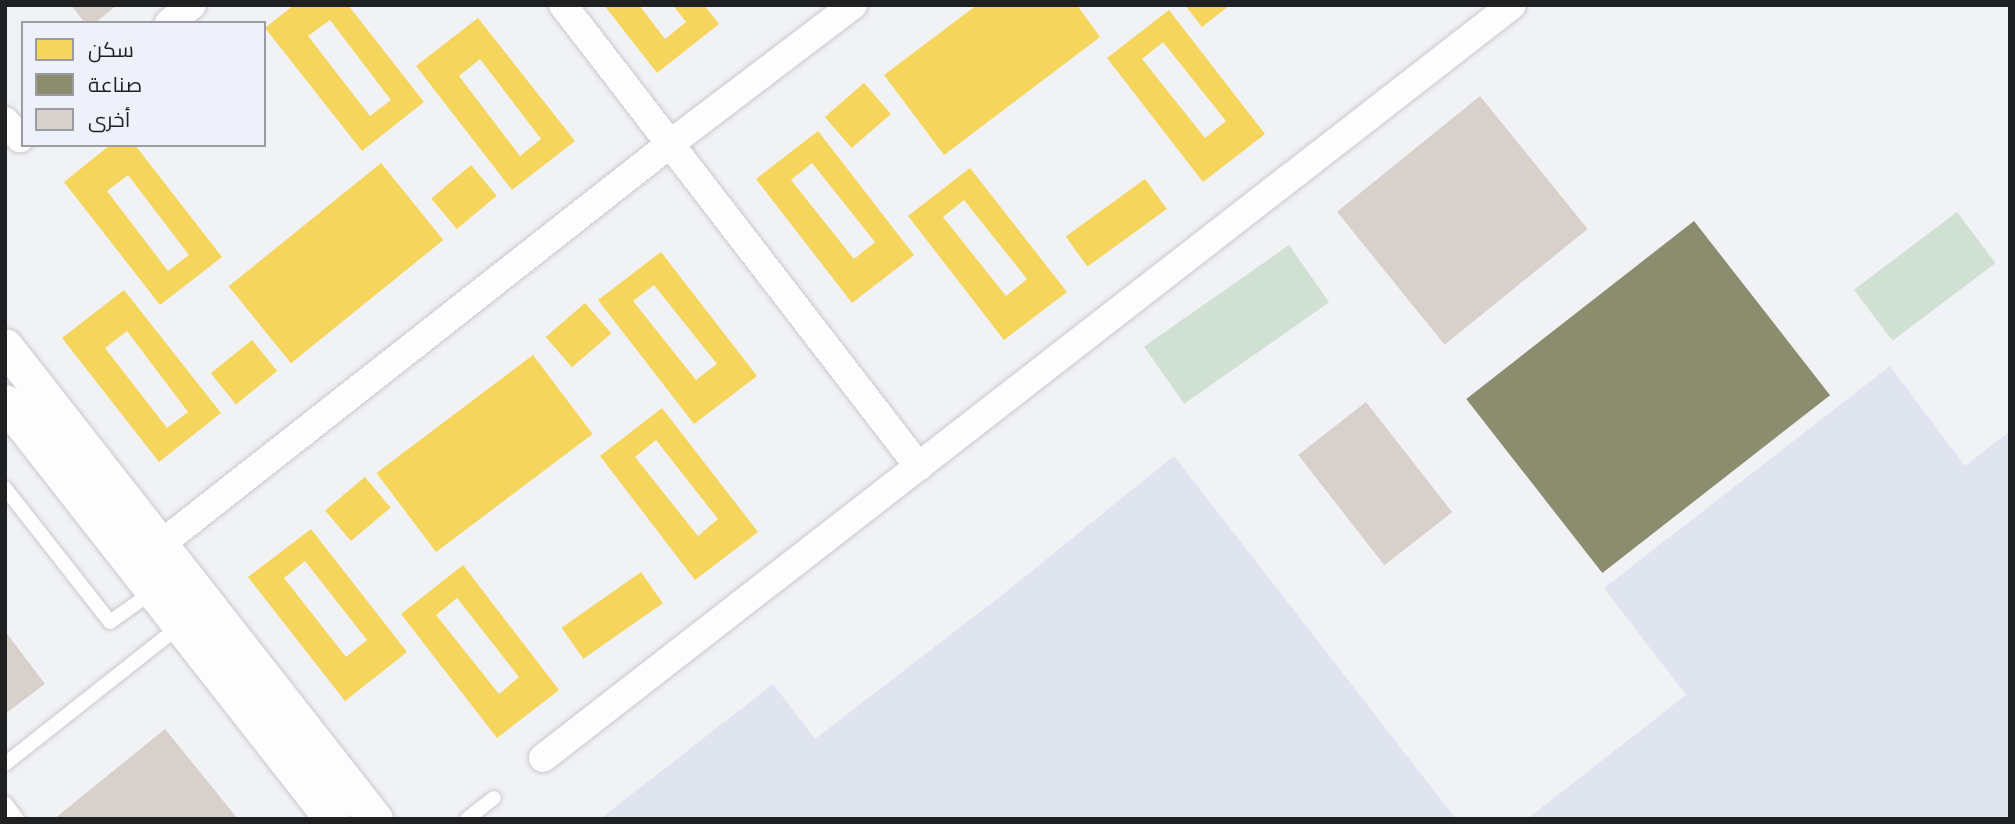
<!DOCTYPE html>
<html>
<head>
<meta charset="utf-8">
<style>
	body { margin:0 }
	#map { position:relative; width:2015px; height:824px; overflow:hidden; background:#f1f2f6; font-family:Inter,Cairo,sans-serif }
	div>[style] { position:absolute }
	.built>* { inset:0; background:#e0e4ee }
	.green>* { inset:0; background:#d0e0d3; transform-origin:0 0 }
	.homes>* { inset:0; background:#f6d55c; transform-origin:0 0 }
	.industry>* { inset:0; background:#8c8c6e; transform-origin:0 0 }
	.building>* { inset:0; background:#d8d0cb; transform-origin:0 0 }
	.roads { filter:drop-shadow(0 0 2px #c7c8cc) drop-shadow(0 0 2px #c7c8cc) }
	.service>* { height:14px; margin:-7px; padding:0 7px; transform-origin:7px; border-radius:7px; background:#fdfdfe }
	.minor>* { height:28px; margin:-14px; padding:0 14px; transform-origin:14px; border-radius:14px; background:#fdfdfe }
	.tertiary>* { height:35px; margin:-17.5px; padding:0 17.5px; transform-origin:17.5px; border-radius:17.5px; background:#fdfdfe }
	span { translate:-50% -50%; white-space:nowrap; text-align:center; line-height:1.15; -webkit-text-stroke:7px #eef1f9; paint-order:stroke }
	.frame { position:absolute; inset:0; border:7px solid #1f2022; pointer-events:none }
	.legend { position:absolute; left:21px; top:21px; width:245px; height:126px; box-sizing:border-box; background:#eef1f9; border:2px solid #9b9da3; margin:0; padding:9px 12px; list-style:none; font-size:21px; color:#1f2022 }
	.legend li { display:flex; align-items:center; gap:14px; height:35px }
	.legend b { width:35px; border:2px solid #9b9da3 }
</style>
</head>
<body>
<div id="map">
	<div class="built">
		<i style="clip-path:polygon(1890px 366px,1965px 466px,2010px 431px,2010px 819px,1527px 819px,1686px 695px,1604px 588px)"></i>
		<i style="clip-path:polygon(1174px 456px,1456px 819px,600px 819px,773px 684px,815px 739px,1002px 595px)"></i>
	</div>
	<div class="green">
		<i style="left:1957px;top:212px;width:64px;height:129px;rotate:53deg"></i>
		<i style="left:1289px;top:245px;width:70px;height:177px;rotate:55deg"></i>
	</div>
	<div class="homes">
		<i style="clip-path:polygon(evenodd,294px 5px,348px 5px,424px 102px,362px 151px,265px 28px,294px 5px,330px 20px,391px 100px,370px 116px,308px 36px,330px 20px)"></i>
		<i style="clip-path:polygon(604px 5px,639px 5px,665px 39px,686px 22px,673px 5px,704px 5px,719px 24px,657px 73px)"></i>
		<i style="clip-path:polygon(977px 5px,1077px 5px,1100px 37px,944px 155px,884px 75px)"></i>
		<i style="clip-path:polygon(1185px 5px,1230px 5px,1202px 27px)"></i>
		<i style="clip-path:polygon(evenodd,1169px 10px,1265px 134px,1203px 182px,1107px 58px,1169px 10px,1163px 42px,1226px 121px,1205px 138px,1142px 59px,1163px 42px)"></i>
		<i style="clip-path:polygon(evenodd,478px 18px,575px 141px,512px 190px,416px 66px,478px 18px,480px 59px,541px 139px,520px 156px,459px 76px,480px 59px)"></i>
		<i style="left:864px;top:83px;width:41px;height:52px;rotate:49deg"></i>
		<i style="clip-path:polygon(evenodd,818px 131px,914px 255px,852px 303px,756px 179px,818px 131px,812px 163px,875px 242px,854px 259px,791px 180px,812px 163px)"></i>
		<i style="clip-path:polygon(evenodd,110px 145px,135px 145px,222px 257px,160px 305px,64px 182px,110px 145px,128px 175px,189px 255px,168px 271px,107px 191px,128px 175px)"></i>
		<i style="left:381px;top:163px;width:99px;height:196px;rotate:51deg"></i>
		<i style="left:471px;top:165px;width:40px;height:52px;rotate:50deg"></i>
		<i style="clip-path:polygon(evenodd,970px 168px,1067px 292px,1004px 340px,908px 216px,970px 168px,964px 200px,1027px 279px,1006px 296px,943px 217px,964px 200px)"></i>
		<i style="left:1145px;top:179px;width:37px;height:98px;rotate:54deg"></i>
		<i style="clip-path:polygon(evenodd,661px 252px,757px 376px,694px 424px,598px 300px,661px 252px,654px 285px,717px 364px,696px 380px,633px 301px,654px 285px)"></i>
		<i style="clip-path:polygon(evenodd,124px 290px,221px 413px,159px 462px,62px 338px,124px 290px,127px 331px,188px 412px,167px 428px,105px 348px,127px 331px)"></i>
		<i style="left:585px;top:303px;width:40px;height:52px;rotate:49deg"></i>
		<i style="left:252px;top:340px;width:40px;height:53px;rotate:51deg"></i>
		<i style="left:533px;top:355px;width:99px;height:196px;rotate:53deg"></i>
		<i style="clip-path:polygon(evenodd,662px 408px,758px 532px,695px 580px,600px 456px,662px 408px,656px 440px,718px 519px,698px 536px,635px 457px,656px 440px)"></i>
		<i style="left:365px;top:477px;width:40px;height:52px;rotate:50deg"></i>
		<i style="clip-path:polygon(evenodd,311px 529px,407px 652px,345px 701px,248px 577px,311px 529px,305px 561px,367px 640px,346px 657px,284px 578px,305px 561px)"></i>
		<i style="clip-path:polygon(evenodd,463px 565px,559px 690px,497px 738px,401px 614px,463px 565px,457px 598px,519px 677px,499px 694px,436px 615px,457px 598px)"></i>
		<i style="left:641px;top:572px;width:38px;height:97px;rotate:55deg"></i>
	</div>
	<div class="industry">
		<i style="left:1694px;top:221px;width:221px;height:289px;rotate:52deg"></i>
	</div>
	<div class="building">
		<i style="clip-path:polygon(71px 5px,117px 5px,95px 23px,85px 23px)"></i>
		<i style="left:1480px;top:96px;width:171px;height:184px;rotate:51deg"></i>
		<i style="left:1366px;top:402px;width:140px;height:86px;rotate:52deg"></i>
		<i style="clip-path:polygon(5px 631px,45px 684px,5px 714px)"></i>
		<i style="clip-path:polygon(165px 729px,238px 819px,54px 819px)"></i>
	</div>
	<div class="roads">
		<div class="service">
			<i style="left:5px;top:488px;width:170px;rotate:51.9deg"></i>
			<i style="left:110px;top:622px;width:54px;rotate:-35.2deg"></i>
			<i style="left:5px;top:764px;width:223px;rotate:-38.3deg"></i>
			<i style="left:5px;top:803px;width:20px;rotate:53deg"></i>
			<i style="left:467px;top:819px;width:34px;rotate:-38deg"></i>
		</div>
		<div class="minor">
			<i style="left:563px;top:5px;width:583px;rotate:52.38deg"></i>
			<i style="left:169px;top:23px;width:29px;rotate:-38deg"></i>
			<i style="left:5px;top:121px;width:23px;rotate:49deg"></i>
			<i style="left:20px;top:138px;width:4px;rotate:-34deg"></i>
			<i style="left:161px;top:544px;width:647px;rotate:-38.16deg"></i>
			<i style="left:670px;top:144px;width:230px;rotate:-37.2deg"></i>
			<i style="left:543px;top:758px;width:1227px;rotate:-37.85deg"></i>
		</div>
		<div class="tertiary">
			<i style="left:5px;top:346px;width:601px;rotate:51.97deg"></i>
			<i style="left:5px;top:402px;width:530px;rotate:51.9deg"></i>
		</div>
	</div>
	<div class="frame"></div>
	<ul class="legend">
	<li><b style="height:19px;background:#f6d55c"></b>سكن</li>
	<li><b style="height:19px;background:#8c8c6e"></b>صناعة</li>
	<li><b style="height:19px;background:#d8d0cb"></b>أخرى</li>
	</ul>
</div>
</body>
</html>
